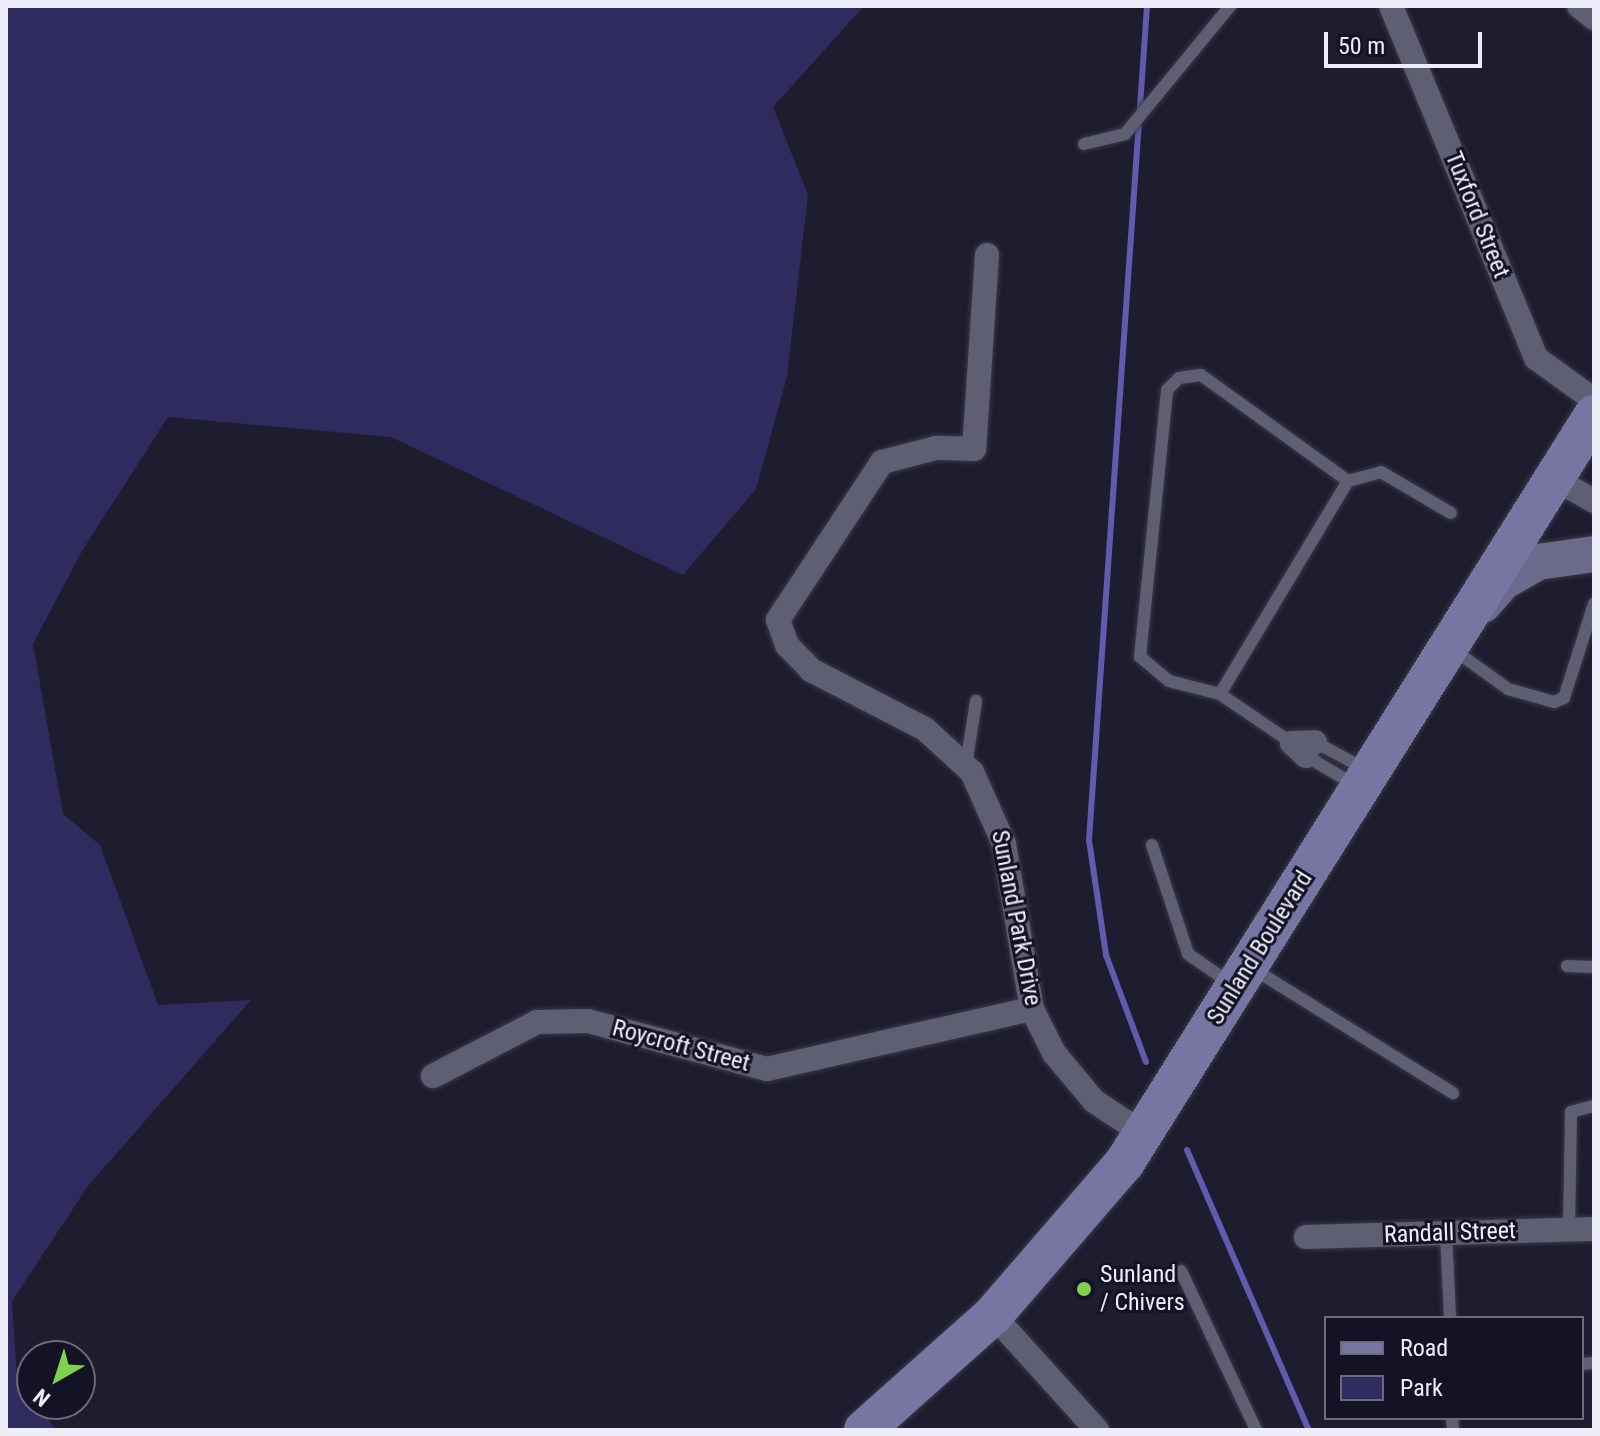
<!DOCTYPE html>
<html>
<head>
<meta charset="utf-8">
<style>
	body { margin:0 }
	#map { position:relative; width:1600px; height:1436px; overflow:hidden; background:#1d1d2f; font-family:"Roboto Condensed",sans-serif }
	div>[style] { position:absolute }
	.green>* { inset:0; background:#302b5e }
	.stream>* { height:6px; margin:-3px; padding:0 3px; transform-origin:3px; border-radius:3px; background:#615aae }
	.roads { filter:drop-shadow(0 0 2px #3b3a48) drop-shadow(0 0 2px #3b3a48) }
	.lane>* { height:12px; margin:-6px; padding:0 6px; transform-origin:6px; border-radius:6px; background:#5f5f74 }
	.street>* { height:24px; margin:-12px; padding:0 12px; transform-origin:12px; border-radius:12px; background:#5f5f74 }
	.secondary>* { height:36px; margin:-18px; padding:0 18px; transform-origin:18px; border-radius:18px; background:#6b6a8c }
	.primary>* { height:40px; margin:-20px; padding:0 20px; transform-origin:20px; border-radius:20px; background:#7776a3 }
	.dots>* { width:22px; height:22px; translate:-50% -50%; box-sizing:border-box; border:4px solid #141325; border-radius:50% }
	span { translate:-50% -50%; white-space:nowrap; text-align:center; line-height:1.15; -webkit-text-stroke:6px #141325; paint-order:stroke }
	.street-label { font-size:24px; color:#eeeefb }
	.poi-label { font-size:24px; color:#eeeefb }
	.left { translate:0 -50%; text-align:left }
	.frame { position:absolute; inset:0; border:8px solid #eeeefb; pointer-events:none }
	.legend { position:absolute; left:1324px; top:1316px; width:260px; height:104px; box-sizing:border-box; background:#141325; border:2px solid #6b6b7b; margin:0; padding:10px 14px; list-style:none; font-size:24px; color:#eeeefb }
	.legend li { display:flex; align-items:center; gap:16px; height:40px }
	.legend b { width:40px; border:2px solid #6b6b7b }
	.north { position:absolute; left:16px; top:1340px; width:80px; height:80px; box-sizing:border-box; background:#141325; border:2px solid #6b6b7b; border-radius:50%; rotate:219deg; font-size:22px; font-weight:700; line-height:32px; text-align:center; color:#eeeefb }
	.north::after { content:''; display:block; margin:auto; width:28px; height:36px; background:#82d04f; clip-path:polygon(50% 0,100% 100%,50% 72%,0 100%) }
	.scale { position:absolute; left:1324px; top:32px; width:158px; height:36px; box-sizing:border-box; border:4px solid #eeeefb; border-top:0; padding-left:10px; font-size:24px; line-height:28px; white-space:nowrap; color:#eeeefb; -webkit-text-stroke:6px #141325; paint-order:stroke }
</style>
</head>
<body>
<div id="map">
	<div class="green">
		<i style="clip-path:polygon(6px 6px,864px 6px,773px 107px,808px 195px,787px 377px,756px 489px,683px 575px,391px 437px,168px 417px,82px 551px,33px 644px,63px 814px,100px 845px,158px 1005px,251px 1000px,88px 1186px,12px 1301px,17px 1377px,56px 1430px,6px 1430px)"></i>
	</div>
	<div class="stream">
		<i style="left:1146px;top:1062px;width:114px;rotate:-110.5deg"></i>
		<i style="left:1106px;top:955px;width:116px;rotate:-98.4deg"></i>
		<i style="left:1089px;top:840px;width:836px;rotate:-86.02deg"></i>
		<i style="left:1187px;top:1150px;width:305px;rotate:66.5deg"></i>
	</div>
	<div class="roads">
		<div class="lane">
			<i style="left:1084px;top:144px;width:42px;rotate:-13.7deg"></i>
			<i style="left:1125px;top:134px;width:166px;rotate:-50.6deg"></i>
			<i style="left:1454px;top:650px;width:67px;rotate:35.8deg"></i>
			<i style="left:1508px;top:689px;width:48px;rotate:15.8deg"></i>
			<i style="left:1554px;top:702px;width:11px;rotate:-22deg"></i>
			<i style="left:1564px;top:698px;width:99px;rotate:-72.3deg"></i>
			<i style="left:1220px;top:694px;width:249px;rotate:-59deg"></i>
			<i style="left:1315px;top:742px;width:59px;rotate:28.3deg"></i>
			<i style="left:1292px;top:743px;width:87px;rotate:-145.8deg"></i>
			<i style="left:1220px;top:694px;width:53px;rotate:-165.7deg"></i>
			<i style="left:1169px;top:681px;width:38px;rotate:-140deg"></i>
			<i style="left:1140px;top:657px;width:268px;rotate:-84.2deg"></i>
			<i style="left:1167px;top:390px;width:17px;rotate:-45deg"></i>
			<i style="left:1179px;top:378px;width:22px;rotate:-8deg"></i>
			<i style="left:1201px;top:375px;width:181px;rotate:35.8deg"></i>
			<i style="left:1348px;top:481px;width:34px;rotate:-15deg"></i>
			<i style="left:1381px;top:472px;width:81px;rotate:30.4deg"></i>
			<i style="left:1306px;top:756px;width:57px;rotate:30.6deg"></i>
			<i style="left:966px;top:765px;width:65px;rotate:-81.1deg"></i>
			<i style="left:1152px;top:845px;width:115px;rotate:71.7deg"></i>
			<i style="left:1188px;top:954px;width:51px;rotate:34.6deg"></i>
			<i style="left:1567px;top:966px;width:27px;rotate:2deg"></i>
			<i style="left:1252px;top:968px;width:237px;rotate:31.9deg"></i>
			<i style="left:1569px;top:1229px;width:117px;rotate:-89deg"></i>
			<i style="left:1571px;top:1112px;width:24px;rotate:-15deg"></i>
			<i style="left:1446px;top:1233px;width:85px;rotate:87.3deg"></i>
			<i style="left:1181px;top:1271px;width:176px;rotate:64.7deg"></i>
			<i style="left:1582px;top:1364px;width:12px;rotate:-5deg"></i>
			<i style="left:1452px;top:1418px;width:12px;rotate:85deg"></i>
		</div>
		<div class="street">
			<i style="left:1391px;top:6px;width:381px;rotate:67.6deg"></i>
			<i style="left:1536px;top:358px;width:72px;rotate:35.9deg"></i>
			<i style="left:1579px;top:6px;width:19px;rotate:39deg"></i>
			<i style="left:987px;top:255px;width:194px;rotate:93.8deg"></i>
			<i style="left:974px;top:449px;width:38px;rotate:-178deg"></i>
			<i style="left:936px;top:448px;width:56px;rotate:165.5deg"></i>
			<i style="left:882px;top:462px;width:189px;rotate:123.4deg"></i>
			<i style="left:778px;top:620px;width:27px;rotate:70deg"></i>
			<i style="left:787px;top:645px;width:35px;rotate:46deg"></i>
			<i style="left:811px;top:670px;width:128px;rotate:27.4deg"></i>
			<i style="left:925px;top:729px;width:64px;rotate:42.5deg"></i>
			<i style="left:972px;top:772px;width:79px;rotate:66deg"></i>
			<i style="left:1004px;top:844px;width:167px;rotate:80.4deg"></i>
			<i style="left:1032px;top:1009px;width:49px;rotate:63.4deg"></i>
			<i style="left:1054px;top:1053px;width:62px;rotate:50.2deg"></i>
			<i style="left:1094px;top:1101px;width:60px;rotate:33.4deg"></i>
			<i style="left:1555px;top:479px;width:45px;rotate:29.4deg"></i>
			<i style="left:1306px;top:756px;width:19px;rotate:-137deg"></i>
			<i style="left:1292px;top:743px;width:23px;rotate:-2deg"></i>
			<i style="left:433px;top:1076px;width:117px;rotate:-27.4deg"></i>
			<i style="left:537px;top:1022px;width:51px;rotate:-1.1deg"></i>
			<i style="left:588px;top:1021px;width:185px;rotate:15deg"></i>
			<i style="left:767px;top:1069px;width:272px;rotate:-12.8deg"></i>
			<i style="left:1306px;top:1237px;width:288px;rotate:-1.6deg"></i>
			<i style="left:993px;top:1315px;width:155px;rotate:47.9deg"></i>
		</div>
		<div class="secondary">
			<i style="left:1483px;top:605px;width:30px;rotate:-49deg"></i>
			<i style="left:1503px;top:582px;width:40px;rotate:-29.7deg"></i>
			<i style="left:1538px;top:562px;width:57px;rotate:-8.1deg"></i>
		</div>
		<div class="primary">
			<i style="left:864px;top:1430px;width:173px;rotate:-41.7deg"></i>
			<i style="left:993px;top:1315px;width:202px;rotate:-49.2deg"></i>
			<i style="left:1125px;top:1162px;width:882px;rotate:-57.88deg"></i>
		</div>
	</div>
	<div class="dots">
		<i style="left:1084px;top:1289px;background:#82d04f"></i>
	</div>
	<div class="street-label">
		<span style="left:1477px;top:215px;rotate:68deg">Tuxford Street</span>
		<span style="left:1016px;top:918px;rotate:79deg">Sunland Park Drive</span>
		<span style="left:1260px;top:948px;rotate:-58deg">Sunland Boulevard</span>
		<span style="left:681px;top:1046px;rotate:15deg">Roycroft Street</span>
		<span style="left:1450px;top:1233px;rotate:-2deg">Randall Street</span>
	</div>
	<div class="poi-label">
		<span class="left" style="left:1100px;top:1289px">Sunland<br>/ Chivers</span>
	</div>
	<div class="frame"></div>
	<ul class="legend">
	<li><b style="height:10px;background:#7776a3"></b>Road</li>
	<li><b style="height:22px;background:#302b5e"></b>Park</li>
	</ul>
	<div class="north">N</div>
	<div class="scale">50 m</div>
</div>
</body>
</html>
